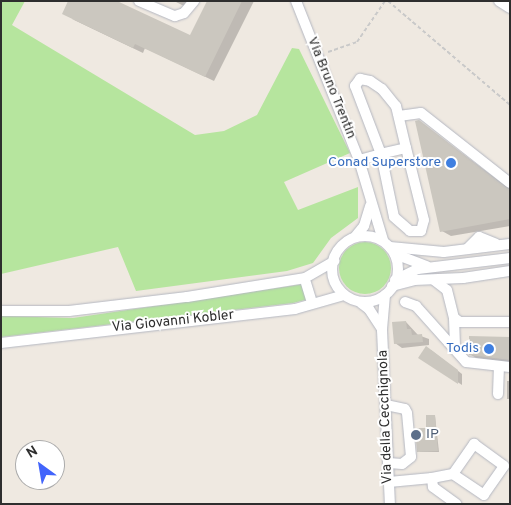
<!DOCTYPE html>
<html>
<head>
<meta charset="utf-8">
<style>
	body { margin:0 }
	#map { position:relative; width:511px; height:505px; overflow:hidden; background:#efe9e1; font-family:Overpass,sans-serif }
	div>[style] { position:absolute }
	.green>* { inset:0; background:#b6e59e }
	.round { border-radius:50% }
	.shadow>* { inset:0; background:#0003; transform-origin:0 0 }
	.building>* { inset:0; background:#cbc7bf }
	.path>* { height:2px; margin-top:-1px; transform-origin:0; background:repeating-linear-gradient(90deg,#c9c9c9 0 4px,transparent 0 6.5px) }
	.roads { filter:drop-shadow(0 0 1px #b4b7c1) drop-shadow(0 0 1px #b4b7c1) }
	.minor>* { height:10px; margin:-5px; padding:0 5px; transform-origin:5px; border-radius:5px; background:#fff }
	.minor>.ring { margin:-5px; padding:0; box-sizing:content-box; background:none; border:10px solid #fff; border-radius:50% }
	.dots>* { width:14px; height:14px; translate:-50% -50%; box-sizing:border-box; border:2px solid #fff; border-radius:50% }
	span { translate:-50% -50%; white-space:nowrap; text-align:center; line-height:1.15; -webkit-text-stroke:4px #fff; paint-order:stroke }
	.street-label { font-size:14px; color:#2e2e2e }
	.shop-label { font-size:14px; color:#366cbe }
	.right { translate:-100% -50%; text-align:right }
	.service-label { font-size:14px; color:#4e5e75 }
	.left { translate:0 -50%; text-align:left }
	.frame { position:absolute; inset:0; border:2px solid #2e2e2e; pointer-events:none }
	.north { position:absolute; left:15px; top:440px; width:50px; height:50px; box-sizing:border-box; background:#fff; border:1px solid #ababab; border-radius:50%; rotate:328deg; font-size:14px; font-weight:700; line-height:20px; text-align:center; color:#2e2e2e }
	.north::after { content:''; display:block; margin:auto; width:18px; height:22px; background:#4264fb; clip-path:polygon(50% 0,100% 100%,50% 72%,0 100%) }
</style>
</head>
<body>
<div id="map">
	<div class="green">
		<i style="clip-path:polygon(1px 1px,25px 1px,12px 25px,195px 135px,224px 131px,257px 115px,292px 48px,299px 49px,350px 153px,284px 182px,298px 210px,358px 187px,358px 218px,331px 238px,313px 263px,287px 271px,136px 291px,118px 247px,1px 274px)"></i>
		<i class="round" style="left:339px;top:242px;width:52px;height:52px"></i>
		<i style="clip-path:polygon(304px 284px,309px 299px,293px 303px,1px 337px,1px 316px,73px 318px)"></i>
	</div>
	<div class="shadow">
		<i style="clip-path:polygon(174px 1px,187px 1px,184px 6px)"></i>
		<i style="clip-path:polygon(208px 1px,254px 1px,214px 81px,145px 48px,143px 53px,72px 19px,191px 37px)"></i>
		<i style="clip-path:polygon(419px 122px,510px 189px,510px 226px,451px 236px,442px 231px)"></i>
		<i style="clip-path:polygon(406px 322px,418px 335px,429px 339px,429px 345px,402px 348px,395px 343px)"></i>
		<i style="clip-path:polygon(510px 338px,510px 364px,480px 360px,471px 355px)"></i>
		<i style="clip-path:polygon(431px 350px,462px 374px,462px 385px,420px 357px)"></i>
		<i style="left:507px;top:381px;width:3px;height:18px"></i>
		<i style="clip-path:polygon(435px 416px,439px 452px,420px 452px,419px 451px)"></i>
	</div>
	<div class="building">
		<i style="clip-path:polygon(68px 1px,117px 1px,190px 35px,207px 1px,242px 1px,205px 77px,135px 44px,133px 48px,62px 14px)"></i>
		<i style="clip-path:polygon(419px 120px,510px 190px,510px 219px,440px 232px,415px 121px)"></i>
		<i style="clip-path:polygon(406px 321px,407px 329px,411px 329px,412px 335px,422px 334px,423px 342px,394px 344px,392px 322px)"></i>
		<i style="clip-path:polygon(469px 336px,510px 337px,510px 360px,469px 355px)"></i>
		<i style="clip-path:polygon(426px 346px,458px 370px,458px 384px,418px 358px)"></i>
		<i style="clip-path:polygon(426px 415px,435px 415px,438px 451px,417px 452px,415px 428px,426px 428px)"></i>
	</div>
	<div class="path">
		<i style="left:388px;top:1px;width:160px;rotate:40.4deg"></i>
		<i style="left:328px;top:52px;width:31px;rotate:-19deg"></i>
		<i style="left:357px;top:42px;width:50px;rotate:-55.7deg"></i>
	</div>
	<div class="roads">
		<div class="minor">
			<i style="left:139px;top:1px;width:39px;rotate:23deg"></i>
			<i style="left:175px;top:16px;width:9px;rotate:-18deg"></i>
			<i style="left:184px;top:13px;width:16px;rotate:-50deg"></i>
			<i style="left:296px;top:1px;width:171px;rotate:68.4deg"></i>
			<i style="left:359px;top:160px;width:84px;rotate:73.3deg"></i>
			<i style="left:499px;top:1px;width:13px;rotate:32deg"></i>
			<i style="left:360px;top:79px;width:10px;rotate:11deg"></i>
			<i style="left:370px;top:81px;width:14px;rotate:34deg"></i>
			<i style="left:382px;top:89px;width:22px;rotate:51deg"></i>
			<i style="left:396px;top:106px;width:43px;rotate:76.6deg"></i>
			<i style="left:406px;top:148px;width:26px;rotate:167deg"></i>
			<i style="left:381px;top:154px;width:73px;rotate:-110.9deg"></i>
			<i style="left:355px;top:86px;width:9px;rotate:-54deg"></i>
			<i style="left:399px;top:116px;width:22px;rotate:-8deg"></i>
			<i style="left:421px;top:113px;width:113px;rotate:38.2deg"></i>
			<i style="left:359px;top:160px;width:23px;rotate:-15deg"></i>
			<i style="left:381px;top:154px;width:64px;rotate:78.3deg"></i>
			<i style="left:394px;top:217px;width:21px;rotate:41deg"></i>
			<i style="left:410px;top:231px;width:11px"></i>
			<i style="left:421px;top:231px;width:11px;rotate:-75deg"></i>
			<i style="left:424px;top:220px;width:74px;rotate:-104deg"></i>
			<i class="ring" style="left:332px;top:236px;width:56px;height:56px"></i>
			<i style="left:355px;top:237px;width:14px;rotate:-51deg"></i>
			<i style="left:364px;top:226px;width:21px;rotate:-73deg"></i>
			<i style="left:390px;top:247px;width:54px;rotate:5.3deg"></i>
			<i style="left:444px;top:252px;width:66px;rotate:-6.9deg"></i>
			<i style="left:467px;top:249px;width:17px;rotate:-45deg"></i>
			<i style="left:479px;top:237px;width:18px;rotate:22deg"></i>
			<i style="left:395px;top:254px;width:34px;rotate:21deg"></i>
			<i style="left:395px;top:280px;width:25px;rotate:-26deg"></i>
			<i style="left:418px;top:269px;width:93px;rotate:-6.8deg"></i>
			<i style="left:434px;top:280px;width:16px;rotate:38deg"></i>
			<i style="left:447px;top:290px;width:29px;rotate:76deg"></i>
			<i style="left:454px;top:318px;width:7px;rotate:34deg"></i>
			<i style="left:460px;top:322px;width:50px"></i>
			<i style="left:306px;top:283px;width:17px;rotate:73deg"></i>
			<i style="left:392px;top:286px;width:23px;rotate:-15deg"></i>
			<i style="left:414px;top:280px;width:49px;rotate:-2.3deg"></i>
			<i style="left:463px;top:278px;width:48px;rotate:-8.5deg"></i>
			<i style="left:385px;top:295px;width:35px;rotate:95deg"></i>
			<i style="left:382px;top:330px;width:174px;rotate:87.4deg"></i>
			<i style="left:405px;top:302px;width:12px;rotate:20deg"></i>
			<i style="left:416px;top:306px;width:75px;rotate:48.2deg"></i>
			<i style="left:466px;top:362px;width:44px;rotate:6.5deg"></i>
			<i style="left:361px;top:303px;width:10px;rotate:37deg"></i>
			<i style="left:369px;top:309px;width:24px;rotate:57deg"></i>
			<i style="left:1px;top:311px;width:68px"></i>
			<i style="left:69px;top:311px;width:119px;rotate:-6.8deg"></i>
			<i style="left:187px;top:297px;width:120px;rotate:-9.1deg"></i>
			<i style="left:305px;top:278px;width:34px;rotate:-30deg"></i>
			<i style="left:454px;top:318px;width:31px;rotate:88deg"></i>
			<i style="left:1px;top:343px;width:296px;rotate:-6.6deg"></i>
			<i style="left:295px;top:309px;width:51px;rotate:-15.9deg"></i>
			<i style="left:498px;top:394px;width:27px;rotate:-88deg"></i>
			<i style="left:386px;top:405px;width:19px;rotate:12deg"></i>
			<i style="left:405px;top:409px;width:4px;rotate:63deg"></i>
			<i style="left:407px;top:413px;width:44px;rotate:84.8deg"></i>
			<i style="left:411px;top:457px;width:11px;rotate:142deg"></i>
			<i style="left:402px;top:464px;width:13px;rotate:-176deg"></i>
			<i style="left:432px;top:478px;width:21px;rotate:-11deg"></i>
			<i style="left:453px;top:474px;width:37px;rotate:-55deg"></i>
			<i style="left:474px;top:444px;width:37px;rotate:36deg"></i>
			<i style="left:504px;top:466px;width:35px;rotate:125deg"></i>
			<i style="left:484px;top:495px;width:37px;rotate:-146deg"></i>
			<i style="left:389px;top:482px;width:43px;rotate:-5.3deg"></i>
			<i style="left:432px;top:478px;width:9px;rotate:84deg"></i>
			<i style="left:433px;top:487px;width:29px;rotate:36deg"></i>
		</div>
	</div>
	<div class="dots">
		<i style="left:451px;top:163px;background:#3f7fe0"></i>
		<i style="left:489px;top:349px;background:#3f7fe0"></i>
		<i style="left:416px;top:435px;background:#5c6f8a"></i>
	</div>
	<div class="street-label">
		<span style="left:331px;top:88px;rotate:68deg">Via Bruno Trentin</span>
		<span style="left:173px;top:322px;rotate:-6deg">Via Giovanni Kobler</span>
		<span style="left:386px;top:417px;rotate:-92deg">Via della Cecchignola</span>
	</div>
	<div class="shop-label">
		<span class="right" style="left:441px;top:163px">Conad Superstore</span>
		<span class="right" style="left:479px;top:349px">Todis</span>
	</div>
	<div class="service-label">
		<span class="left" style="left:426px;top:435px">IP</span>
	</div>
	<div class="frame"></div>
	<div class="north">N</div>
</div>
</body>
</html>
